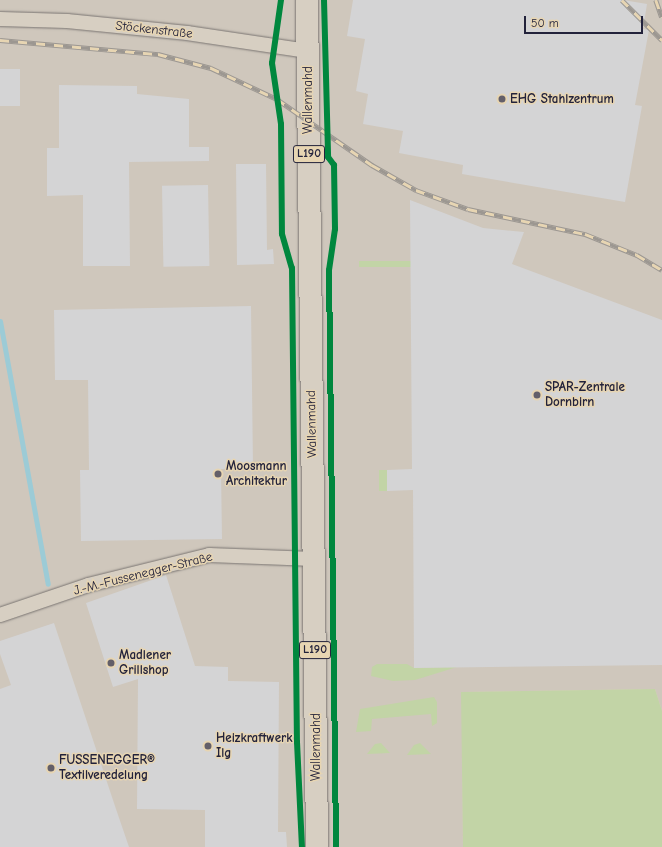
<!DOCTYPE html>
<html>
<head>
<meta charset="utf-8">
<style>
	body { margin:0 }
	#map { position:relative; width:662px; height:847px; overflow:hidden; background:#dbd1be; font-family:"Comic Neue",sans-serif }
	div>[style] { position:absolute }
	.built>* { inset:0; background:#cfc7bc }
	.green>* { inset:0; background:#c2d4a6; transform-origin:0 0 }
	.stream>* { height:5px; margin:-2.5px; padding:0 2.5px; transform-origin:2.5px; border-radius:2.5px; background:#9ccbd6 }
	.building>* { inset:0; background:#d4d4d5; transform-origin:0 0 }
	.roads { filter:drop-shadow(0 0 1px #7a7572) drop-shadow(0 0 1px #7a7572) }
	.minor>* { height:14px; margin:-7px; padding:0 7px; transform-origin:7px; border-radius:7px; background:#d7cfc2 }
	.primary>* { height:22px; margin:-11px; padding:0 11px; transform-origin:11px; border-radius:11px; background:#d7cfc2 }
	.rail>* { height:4.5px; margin-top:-2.25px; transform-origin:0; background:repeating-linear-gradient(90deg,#e7d5b2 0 9px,#9c9791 0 18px); box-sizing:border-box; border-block:1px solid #9c9791 }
	.cycleway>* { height:6px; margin:-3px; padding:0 3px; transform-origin:3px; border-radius:3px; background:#00873e }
	.dots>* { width:11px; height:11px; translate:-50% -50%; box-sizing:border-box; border:2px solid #e7d5b2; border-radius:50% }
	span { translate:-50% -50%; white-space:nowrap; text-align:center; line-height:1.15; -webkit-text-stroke:3px #e7d5b2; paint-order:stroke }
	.shield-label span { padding:1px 3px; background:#e7d5b2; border:1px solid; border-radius:3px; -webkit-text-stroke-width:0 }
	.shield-label { font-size:12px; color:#22223b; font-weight:700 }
	.street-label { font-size:13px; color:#22223b }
	.poi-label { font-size:13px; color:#22223b; font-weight:700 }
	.left { translate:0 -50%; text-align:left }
	.scale { position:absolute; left:524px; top:16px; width:119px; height:18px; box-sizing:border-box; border:2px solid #22223b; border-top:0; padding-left:5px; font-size:12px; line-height:14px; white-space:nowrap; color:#22223b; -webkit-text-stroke:3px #e7d5b2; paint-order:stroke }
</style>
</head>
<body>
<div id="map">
	<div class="built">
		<i style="clip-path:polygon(0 0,283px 0,283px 13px,284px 0,662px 0,662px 711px,655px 689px,462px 692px,463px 847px,0 847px)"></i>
	</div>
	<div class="green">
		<i style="left:359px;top:261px;width:52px;height:6px"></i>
		<i style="left:387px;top:470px;width:21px;height:8px;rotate:90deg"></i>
		<i style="clip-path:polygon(377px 664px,407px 664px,414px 668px,457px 667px,415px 680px,393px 681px,371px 676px,372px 667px)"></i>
		<i style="clip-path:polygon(655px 689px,662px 711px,662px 847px,463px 847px,461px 692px)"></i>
		<i style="clip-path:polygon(434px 697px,437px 702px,437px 723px,432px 726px,431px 714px,372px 719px,371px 731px,356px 732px,360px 709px)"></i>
		<i style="clip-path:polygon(381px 743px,390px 753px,367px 754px,375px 744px)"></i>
		<i style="clip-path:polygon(420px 743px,431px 754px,407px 755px,414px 745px)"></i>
	</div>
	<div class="stream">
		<i style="left:0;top:321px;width:267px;rotate:79.7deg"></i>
	</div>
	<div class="building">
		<i style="clip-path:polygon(353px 0,623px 0,647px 4px,643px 29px,649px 30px,635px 105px,642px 106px,625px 202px,462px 174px,463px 165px,399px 153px,403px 131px,363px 124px,368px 94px,356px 91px,365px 39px,347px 36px)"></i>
		<i style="left:0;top:69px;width:20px;height:37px"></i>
		<i style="clip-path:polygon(59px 85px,137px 86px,137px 94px,189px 99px,189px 147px,209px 147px,209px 161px,129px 162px,130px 266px,83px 266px,83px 195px,47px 196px,47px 148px,59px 148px)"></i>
		<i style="clip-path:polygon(236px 164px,266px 164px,267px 250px,273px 249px,274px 264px,237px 265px)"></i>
		<i style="left:208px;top:185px;width:81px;height:46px;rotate:89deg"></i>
		<i style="clip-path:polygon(410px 200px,483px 228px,524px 232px,512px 264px,662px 320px,662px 665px,414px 668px,413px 490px,387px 491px,387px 470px,412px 469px)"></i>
		<i style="clip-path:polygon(251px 306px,253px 468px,221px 469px,222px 539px,81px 541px,80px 470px,89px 470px,88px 380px,55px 380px,54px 310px)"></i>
		<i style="clip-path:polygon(166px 575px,195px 666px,228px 667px,228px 681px,279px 682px,278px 832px,286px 832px,287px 847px,205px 847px,205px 810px,137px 809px,138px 679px,113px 687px,86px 603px)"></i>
		<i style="clip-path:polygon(54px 623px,116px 809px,129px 847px,0 847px,0 689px,11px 685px,0 654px,0 641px)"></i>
	</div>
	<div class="roads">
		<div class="minor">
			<i style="left:0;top:19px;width:67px;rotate:1.7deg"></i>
			<i style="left:67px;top:21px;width:121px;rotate:5.7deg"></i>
			<i style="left:187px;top:33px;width:122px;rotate:8.5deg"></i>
			<i style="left:0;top:615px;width:93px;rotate:-18.8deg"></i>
			<i style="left:88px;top:585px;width:125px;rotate:-13.9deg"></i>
			<i style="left:209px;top:555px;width:105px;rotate:2.2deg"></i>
		</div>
		<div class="primary">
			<i style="left:307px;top:0;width:847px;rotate:89.32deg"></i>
		</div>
	</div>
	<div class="rail">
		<i style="left:622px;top:0;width:57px;rotate:45deg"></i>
		<i style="left:656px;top:0;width:18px;rotate:71deg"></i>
		<i style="left:0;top:40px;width:159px;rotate:5.1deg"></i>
		<i style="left:158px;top:54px;width:55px;rotate:14.8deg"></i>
		<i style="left:211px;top:68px;width:73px;rotate:25.2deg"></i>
		<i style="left:277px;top:99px;width:116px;rotate:34.8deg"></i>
		<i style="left:372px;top:165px;width:51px;rotate:29.6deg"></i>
		<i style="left:416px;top:190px;width:55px;rotate:20.1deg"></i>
		<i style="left:468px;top:209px;width:120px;rotate:12.1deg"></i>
		<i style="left:585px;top:234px;width:56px;rotate:22deg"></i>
		<i style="left:637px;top:255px;width:29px;rotate:31deg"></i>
	</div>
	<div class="cycleway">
		<i style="left:281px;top:0;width:64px;rotate:98.1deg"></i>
		<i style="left:272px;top:63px;width:62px;rotate:81.6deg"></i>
		<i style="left:281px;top:124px;width:110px;rotate:89.5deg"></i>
		<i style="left:282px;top:234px;width:35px;rotate:74deg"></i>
		<i style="left:292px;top:268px;width:474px;rotate:89.4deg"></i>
		<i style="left:297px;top:742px;width:105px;rotate:87.3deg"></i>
		<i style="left:324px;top:0;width:157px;rotate:88.5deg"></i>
		<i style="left:328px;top:157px;width:10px;rotate:53deg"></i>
		<i style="left:334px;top:165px;width:64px;rotate:89.1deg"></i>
		<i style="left:335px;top:229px;width:41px;rotate:98.3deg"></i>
		<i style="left:329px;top:270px;width:577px;rotate:89.3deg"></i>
	</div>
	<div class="dots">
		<i style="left:502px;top:99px;background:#635f69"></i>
		<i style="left:537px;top:395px;background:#635f69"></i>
		<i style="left:218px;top:474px;background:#635f69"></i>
		<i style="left:111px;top:663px;background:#635f69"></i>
		<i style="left:208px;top:746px;background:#635f69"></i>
		<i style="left:51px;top:768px;background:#635f69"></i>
	</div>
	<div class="shield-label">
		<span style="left:309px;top:154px">L190</span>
		<span style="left:315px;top:650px">L190</span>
	</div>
	<div class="street-label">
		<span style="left:154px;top:30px;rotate:6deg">Stöckenstraße</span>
		<span style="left:308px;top:100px;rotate:-90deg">Wallenmahd</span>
		<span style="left:312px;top:424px;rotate:-91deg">Wallenmahd</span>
		<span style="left:143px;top:574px;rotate:-14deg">J.-M.-Fussenegger-Straße</span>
		<span style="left:316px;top:747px;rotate:-90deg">Wallenmahd</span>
	</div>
	<div class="poi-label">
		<span class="left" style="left:510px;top:99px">EHG Stahlzentrum</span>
		<span class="left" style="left:545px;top:395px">SPAR-Zentrale<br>Dornbirn</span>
		<span class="left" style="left:226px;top:474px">Moosmann<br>Architektur</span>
		<span class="left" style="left:119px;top:663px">Madlener<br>Grillshop</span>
		<span class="left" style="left:216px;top:746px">Heizkraftwerk<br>Ilg</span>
		<span class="left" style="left:59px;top:768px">FUSSENEGGER®<br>Textilveredelung</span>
	</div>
	<div class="scale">50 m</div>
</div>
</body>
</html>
